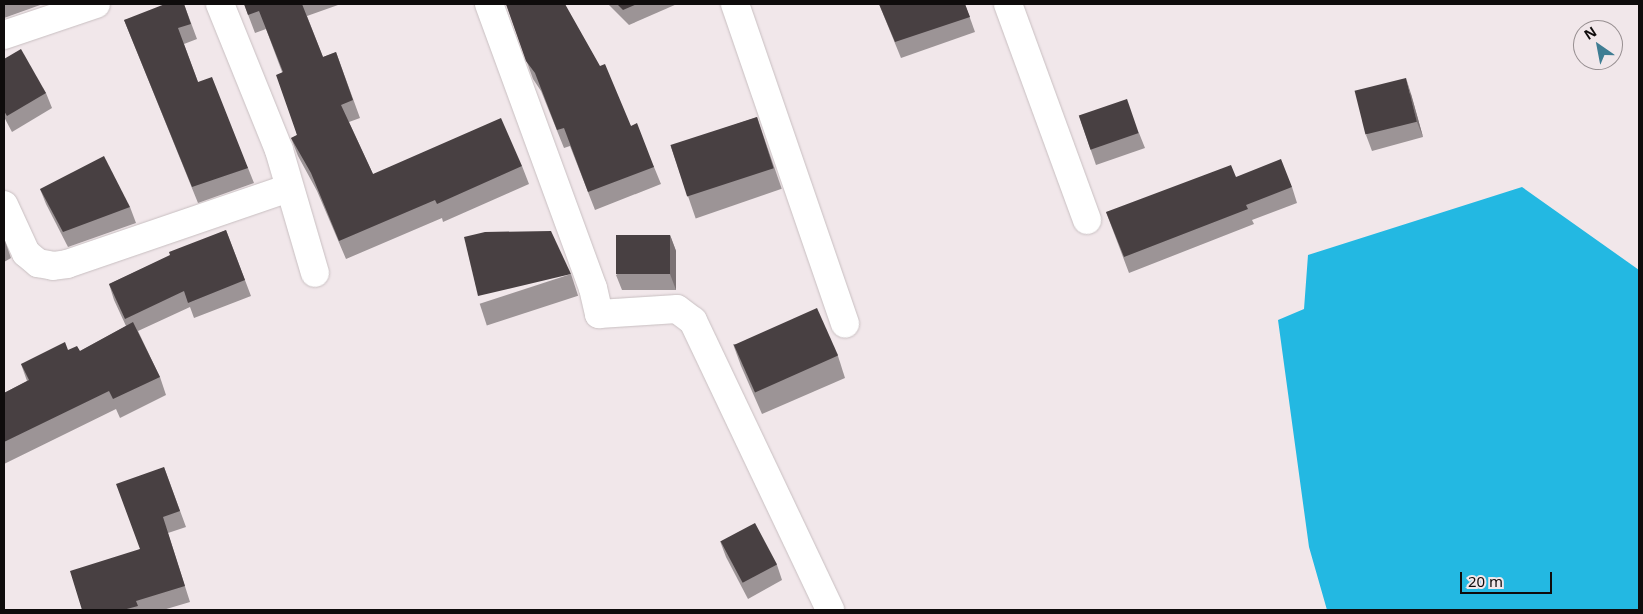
<!DOCTYPE html>
<html>
<head>
<meta charset="utf-8">
<style>
	body { margin:0 }
	#map { position:relative; width:1643px; height:614px; overflow:hidden; background:#f1e7ea; font-family:"Noto Sans",sans-serif }
	div>[style] { position:absolute }
	.water>* { inset:0; background:#23b8e2 }
	.roads { filter:drop-shadow(0 0 1px #c8bfc1) drop-shadow(0 0 1px #c8bfc1) }
	.minor>* { height:28px; margin:-14px; padding:0 14px; transform-origin:14px; border-radius:14px; background:#fff }
	.wall>* { inset:0; background:#9c9496; transform-origin:0 0 }
	.shaded-wall>* { inset:0; background:#7b7274 }
	.building>* { inset:0; background:#484042; transform-origin:0 0 }
	span { translate:-50% -50%; white-space:nowrap; text-align:center; line-height:1.15; -webkit-text-stroke:5px #f1e7ea; paint-order:stroke }
	.frame { position:absolute; inset:0; border:5px solid #0f0c0c; pointer-events:none }
	.north { position:absolute; left:1573px; top:20px; width:50px; height:50px; box-sizing:border-box; background:#f1e7ea; border:1px solid #978f91; border-radius:50%; rotate:327deg; font-size:14px; font-weight:700; line-height:20px; text-align:center; color:#0f0c0c }
	.north::after { content:''; display:block; margin:auto; width:18px; height:22px; background:#3f7d93; clip-path:polygon(50% 0,100% 100%,50% 72%,0 100%) }
	.scale { position:absolute; left:1460px; top:572px; width:92px; height:22px; box-sizing:border-box; border:2px solid #0f0c0c; border-top:0; padding-left:6px; font-size:15px; line-height:18px; white-space:nowrap; color:#0f0c0c; -webkit-text-stroke:4px #f1e7ea; paint-order:stroke }
</style>
</head>
<body>
<div id="map">
	<div class="water">
		<i style="clip-path:polygon(1522px 187px,1639px 270px,1639px 610px,1327px 610px,1309px 547px,1278px 320px,1304px 309px,1308px 255px)"></i>
	</div>
	<div class="roads">
		<div class="minor">
			<i style="left:220px;top:4px;width:157px;rotate:68deg"></i>
			<i style="left:279px;top:150px;width:128px;rotate:73.7deg"></i>
			<i style="left:489px;top:4px;width:302px;rotate:69.9deg"></i>
			<i style="left:593px;top:288px;width:27px;rotate:77deg"></i>
			<i style="left:599px;top:314px;width:78px;rotate:-3.7deg"></i>
			<i style="left:677px;top:309px;width:20px;rotate:37deg"></i>
			<i style="left:693px;top:321px;width:320px;rotate:64.6deg"></i>
			<i style="left:735px;top:4px;width:338px;rotate:71deg"></i>
			<i style="left:1008px;top:4px;width:230px;rotate:69.9deg"></i>
			<i style="left:4px;top:35px;width:97px;rotate:-18.6deg"></i>
			<i style="left:4px;top:205px;width:53px;rotate:65.4deg"></i>
			<i style="left:26px;top:253px;width:16px;rotate:40deg"></i>
			<i style="left:38px;top:263px;width:15px;rotate:11deg"></i>
			<i style="left:53px;top:266px;width:14px;rotate:-8deg"></i>
			<i style="left:67px;top:264px;width:235px;rotate:-18.9deg"></i>
		</div>
	</div>
	<div class="wall">
		<i style="clip-path:polygon(4px 4px,43px 4px,4px 18px)"></i>
		<i style="clip-path:polygon(184px 4px,197px 39px,184px 44px,198px 82px,248px 168px,254px 183px,198px 203px,124px 20px)"></i>
		<i style="clip-path:polygon(244px 4px,337px 4px,338px 5px,307px 16px,323px 57px,336px 52px,360px 118px,349px 122px,373px 174px,522px 166px,529px 184px,443px 222px,442px 218px,346px 259px,317px 191px,298px 156px,291px 138px,297px 135px,282px 72px,266px 29px,255px 33px)"></i>
		<i style="clip-path:polygon(506px 4px,631px 126px,654px 167px,661px 184px,595px 210px,570px 146px,564px 148px,541px 91px,533px 79px)"></i>
		<i style="clip-path:polygon(608px 4px,677px 4px,629px 25px)"></i>
		<i style="clip-path:polygon(879px 4px,965px 4px,975px 32px,901px 58px)"></i>
		<i style="clip-path:polygon(4px 59px,46px 93px,52px 108px,12px 132px,4px 117px)"></i>
		<i style="clip-path:polygon(1411px 94px,1423px 137px,1372px 151px,1366px 135px)"></i>
		<i style="clip-path:polygon(1079px 116px,1139px 133px,1145px 148px,1096px 165px)"></i>
		<i style="left:757px;top:117px;width:76px;height:91px;rotate:71deg"></i>
		<i style="clip-path:polygon(1292px 187px,1297px 203px,1252px 220px,1254px 224px,1129px 273px,1106px 212px)"></i>
		<i style="clip-path:polygon(40px 189px,130px 207px,136px 223px,68px 247px,46px 204px)"></i>
		<i style="clip-path:polygon(226px 230px,251px 296px,194px 318px,190px 307px,138px 331px,160px 377px,166px 395px,120px 418px,116px 409px,4px 464px,4px 393px,27px 381px,21px 364px,80px 351px,126px 326px,114px 300px,109px 284px)"></i>
		<i style="clip-path:polygon(670px 235px,676px 251px,676px 290px,622px 290px,616px 275px)"></i>
		<i style="clip-path:polygon(4px 238px,11px 258px,4px 262px)"></i>
		<i style="left:571px;top:274px;width:23px;height:96px;rotate:72deg"></i>
		<i style="clip-path:polygon(733px 344px,838px 356px,845px 378px,762px 414px,741px 366px)"></i>
		<i style="clip-path:polygon(164px 467px,186px 527px,168px 533px,190px 602px,163px 610px,82px 610px,140px 549px)"></i>
		<i style="clip-path:polygon(720px 541px,777px 565px,782px 580px,748px 599px,726px 557px)"></i>
	</div>
	<div class="shaded-wall">
		<i style="clip-path:polygon(1406px 78px,1411px 94px,1423px 137px,1417px 122px)"></i>
		<i style="clip-path:polygon(670px 235px,676px 251px,676px 290px,670px 274px)"></i>
	</div>
	<div class="building">
		<i style="clip-path:polygon(165px 4px,184px 4px,191px 24px,178px 28px,198px 82px,212px 77px,248px 168px,192px 187px,124px 20px)"></i>
		<i style="clip-path:polygon(244px 4px,302px 4px,323px 57px,336px 52px,353px 100px,341px 105px,373px 174px,501px 118px,522px 166px,437px 204px,435px 200px,339px 241px,311px 173px,291px 138px,297px 135px,276px 75px,283px 72px,259px 11px,248px 15px)"></i>
		<i style="clip-path:polygon(506px 4px,565px 4px,600px 66px,605px 64px,631px 126px,637px 123px,654px 167px,588px 192px,564px 128px,557px 130px,535px 73px,526px 61px)"></i>
		<i style="clip-path:polygon(617px 4px,637px 4px,623px 10px)"></i>
		<i style="clip-path:polygon(879px 4px,965px 4px,970px 17px,895px 42px)"></i>
		<i style="clip-path:polygon(21px 49px,46px 93px,7px 116px,4px 111px,4px 59px)"></i>
		<i style="left:1406px;top:78px;width:45px;height:53px;rotate:76deg"></i>
		<i style="left:1127px;top:99px;width:36px;height:51px;rotate:71deg"></i>
		<i style="left:757px;top:117px;width:54px;height:91px;rotate:72deg"></i>
		<i style="clip-path:polygon(104px 156px,130px 207px,63px 232px,40px 189px)"></i>
		<i style="clip-path:polygon(1281px 159px,1292px 187px,1246px 205px,1248px 209px,1124px 257px,1106px 212px,1231px 165px,1236px 177px)"></i>
		<i style="clip-path:polygon(226px 230px,245px 280px,188px 303px,184px 291px,125px 319px,109px 284px,170px 255px,169px 252px)"></i>
		<i style="clip-path:polygon(551px 231px,571px 274px,478px 296px,464px 237px,485px 232px)"></i>
		<i style="left:670px;top:235px;width:39px;height:54px;rotate:90deg"></i>
		<i style="left:817px;top:308px;width:52px;height:91px;rotate:66deg"></i>
		<i style="clip-path:polygon(133px 322px,160px 377px,113px 399px,109px 391px,4px 442px,4px 393px,29px 380px,21px 364px,65px 342px,68px 350px,77px 346px,80px 351px)"></i>
		<i style="clip-path:polygon(164px 467px,180px 511px,163px 517px,185px 586px,136px 601px,138px 606px,123px 610px,82px 610px,70px 571px,140px 549px,116px 484px)"></i>
		<i style="left:755px;top:523px;width:47px;height:39px;rotate:62deg"></i>
	</div>
	<div class="frame"></div>
	<div class="north">N</div>
	<div class="scale">20 m</div>
</div>
</body>
</html>
